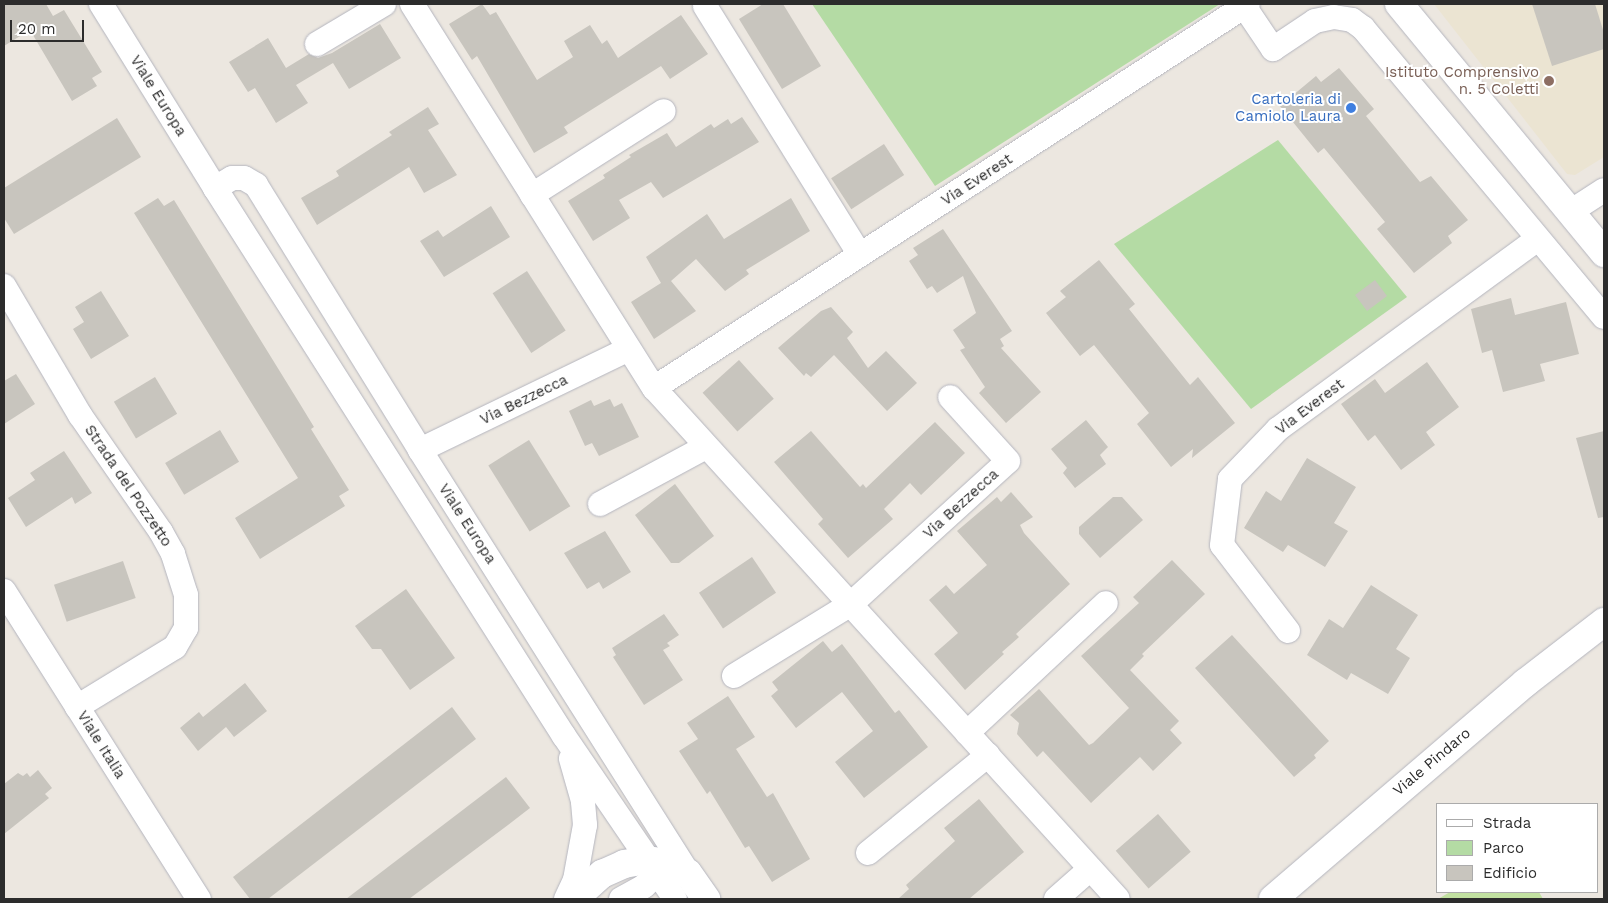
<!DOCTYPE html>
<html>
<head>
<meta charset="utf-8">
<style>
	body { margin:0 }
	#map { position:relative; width:1608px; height:903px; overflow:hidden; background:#ece7e0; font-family:"Work Sans",sans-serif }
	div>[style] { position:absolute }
	.education>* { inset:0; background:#ebe4d2 }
	.green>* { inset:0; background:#b4dba4 }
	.pitch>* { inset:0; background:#c2e1a1 }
	.building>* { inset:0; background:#c8c5be; transform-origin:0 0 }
	.roads { filter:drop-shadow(0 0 1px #b4b5be) drop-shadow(0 0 1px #b4b5be) }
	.street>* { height:24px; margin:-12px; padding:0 12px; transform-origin:12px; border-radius:12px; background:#fff }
	.secondary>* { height:28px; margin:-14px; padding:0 14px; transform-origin:14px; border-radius:14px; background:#fff }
	.dots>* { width:14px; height:14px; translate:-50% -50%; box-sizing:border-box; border:2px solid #fff; border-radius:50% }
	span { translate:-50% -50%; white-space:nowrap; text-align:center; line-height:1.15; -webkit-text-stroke:4px #fff; paint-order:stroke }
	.education-label { font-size:15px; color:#785e54 }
	.right { translate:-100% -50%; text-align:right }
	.street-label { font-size:15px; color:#2c2c2c }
	.shop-label { font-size:15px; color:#366cbe }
	.frame { position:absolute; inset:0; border:5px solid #2c2c2c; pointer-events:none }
	.legend { position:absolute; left:1436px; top:803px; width:162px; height:90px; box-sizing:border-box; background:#fff; border:1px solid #ababab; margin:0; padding:6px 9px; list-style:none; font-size:15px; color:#2c2c2c }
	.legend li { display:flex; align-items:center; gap:10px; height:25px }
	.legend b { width:25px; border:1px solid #ababab }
	.scale { position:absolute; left:10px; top:20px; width:74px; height:22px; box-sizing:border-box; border:2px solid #2c2c2c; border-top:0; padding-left:6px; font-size:15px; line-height:18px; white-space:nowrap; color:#2c2c2c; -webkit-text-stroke:4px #fff; paint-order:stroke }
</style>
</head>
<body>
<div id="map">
	<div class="education">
		<i style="clip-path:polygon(1434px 4px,1604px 4px,1604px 157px,1575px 175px,1567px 174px)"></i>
	</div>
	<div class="green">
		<i style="clip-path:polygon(812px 4px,1220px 4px,935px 186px)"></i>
		<i style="clip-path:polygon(1278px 140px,1407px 297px,1251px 409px,1114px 244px)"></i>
	</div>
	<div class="pitch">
		<i style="clip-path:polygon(1450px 892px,1539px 892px,1543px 899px,1438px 899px)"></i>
	</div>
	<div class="building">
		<i style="clip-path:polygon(4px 4px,46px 4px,53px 16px,64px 10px,102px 72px,92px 78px,97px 86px,72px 101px,30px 30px,4px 46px)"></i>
		<i style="clip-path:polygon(482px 4px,490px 15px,496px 12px,537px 80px,573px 57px,564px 41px,590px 25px,602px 44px,607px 40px,618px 58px,681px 15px,708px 54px,670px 79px,661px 66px,564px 127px,568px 133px,534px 153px,477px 56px,472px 60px,449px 24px)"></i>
		<i style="clip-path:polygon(763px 4px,783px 4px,821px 66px,782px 89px,739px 19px)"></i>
		<i style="clip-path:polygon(1532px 4px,1595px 4px,1604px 33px,1604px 49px,1552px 66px)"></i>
		<i style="clip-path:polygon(380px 24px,401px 58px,349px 89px,333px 63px,296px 85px,308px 103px,276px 123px,255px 88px,248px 92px,229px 62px,268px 38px,286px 68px,309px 54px,318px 58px,332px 53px)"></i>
		<i style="clip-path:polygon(1339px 68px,1374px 109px,1366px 116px,1420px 182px,1431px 176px,1468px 220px,1448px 236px,1452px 243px,1414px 273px,1377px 229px,1385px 222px,1324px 148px,1318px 153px,1280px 106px,1316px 76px,1321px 82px)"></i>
		<i style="clip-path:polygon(428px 107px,439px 124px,428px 130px,457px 175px,424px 193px,409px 167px,317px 225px,301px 198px,339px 176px,336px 171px,392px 135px,389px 132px)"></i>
		<i style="clip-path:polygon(742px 117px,759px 142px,663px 198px,651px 182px,619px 200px,630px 218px,593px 241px,568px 201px,605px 178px,603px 175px,631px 157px,629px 155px,667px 133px,676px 147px,711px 124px,714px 128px,728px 119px,731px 124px)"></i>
		<i style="clip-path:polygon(117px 118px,141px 157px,14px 234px,4px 218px,4px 188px)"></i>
		<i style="left:884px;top:144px;width:37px;height:63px;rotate:57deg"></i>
		<i style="clip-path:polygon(158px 198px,164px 206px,174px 200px,300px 404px,314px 427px,311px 429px,349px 490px,339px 496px,345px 506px,260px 559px,235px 518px,298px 478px,134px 213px)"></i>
		<i style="clip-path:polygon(791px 198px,810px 231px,746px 270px,749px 274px,725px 291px,696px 259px,671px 281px,696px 311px,654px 339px,631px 302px,661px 283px,646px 257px,707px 214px,724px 239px)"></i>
		<i style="clip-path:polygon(491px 206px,510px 237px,444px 277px,420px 241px,438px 230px,443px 237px)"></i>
		<i style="clip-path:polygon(943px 229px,1012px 331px,1000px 339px,1004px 346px,1001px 348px,1041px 392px,1006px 423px,979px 393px,985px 387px,960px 350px,965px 348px,953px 330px,976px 313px,963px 276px,937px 293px,932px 286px,927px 289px,909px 261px,918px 255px,913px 248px)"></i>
		<i style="clip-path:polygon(1099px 260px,1135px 304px,1129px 309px,1190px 385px,1198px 377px,1235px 423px,1192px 458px,1193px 449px,1171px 467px,1137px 424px,1149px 413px,1094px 345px,1080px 356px,1046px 313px,1066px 297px,1060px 291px)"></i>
		<i style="left:527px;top:271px;width:71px;height:41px;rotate:57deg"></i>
		<i style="left:1375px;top:280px;width:20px;height:25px;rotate:53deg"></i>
		<i style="clip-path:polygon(101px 291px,129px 336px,91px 359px,73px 329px,84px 322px,75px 307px)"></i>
		<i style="clip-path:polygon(1511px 298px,1515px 315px,1566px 302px,1579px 354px,1540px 364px,1545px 381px,1503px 392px,1492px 350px,1482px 353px,1471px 309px)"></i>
		<i style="clip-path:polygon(831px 307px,853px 332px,847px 338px,868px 368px,886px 351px,917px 383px,887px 411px,834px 355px,811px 377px,806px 373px,804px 376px,778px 348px,821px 311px)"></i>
		<i style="left:739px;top:360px;width:52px;height:49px;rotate:48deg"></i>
		<i style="clip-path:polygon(1427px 362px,1459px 407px,1426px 432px,1435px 445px,1401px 470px,1375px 435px,1368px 441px,1341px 404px,1375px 379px,1385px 393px)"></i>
		<i style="clip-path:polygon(16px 374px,35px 404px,4px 424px,4px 381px)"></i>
		<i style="left:155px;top:377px;width:43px;height:48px;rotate:59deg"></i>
		<i style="clip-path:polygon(610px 399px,614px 407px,622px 403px,639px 437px,599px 456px,592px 443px,585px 446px,569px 411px,591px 400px,594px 406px)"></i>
		<i style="clip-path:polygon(1086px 420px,1108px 447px,1100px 455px,1106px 464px,1075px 488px,1063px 473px,1067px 468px,1051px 449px)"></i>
		<i style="clip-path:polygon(935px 422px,965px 453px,921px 495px,910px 483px,884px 509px,893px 519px,848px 558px,818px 524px,823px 519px,774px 462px,811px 431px,860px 487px,863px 484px,866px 488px)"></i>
		<i style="left:220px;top:430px;width:37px;height:64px;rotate:59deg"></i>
		<i style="clip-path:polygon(1604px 431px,1604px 517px,1598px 518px,1576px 438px)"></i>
		<i style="left:529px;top:440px;width:78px;height:48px;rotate:58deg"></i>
		<i style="clip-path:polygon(64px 451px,92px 493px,75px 504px,72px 497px,26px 527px,8px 498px,35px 480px,30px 473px)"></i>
		<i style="clip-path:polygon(1307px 458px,1356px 487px,1334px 523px,1348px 531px,1325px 567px,1288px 545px,1283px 552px,1244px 528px,1266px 491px,1281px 501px)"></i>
		<i style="clip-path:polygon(675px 484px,714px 536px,679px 563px,671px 563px,635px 515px)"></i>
		<i style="clip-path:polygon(1011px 492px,1033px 517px,1020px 525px,1024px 533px,1070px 584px,1016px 634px,1019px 637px,1002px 652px,1004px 654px,965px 690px,934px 654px,958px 633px,929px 600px,946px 585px,954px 594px,987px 565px,957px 531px,997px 497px,1001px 502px)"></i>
		<i style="clip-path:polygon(1113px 497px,1122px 497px,1143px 520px,1100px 558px,1079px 534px,1079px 527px)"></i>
		<i style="clip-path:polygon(605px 531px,631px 572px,603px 589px,599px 582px,587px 589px,564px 553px)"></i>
		<i style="left:752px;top:557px;width:43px;height:64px;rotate:56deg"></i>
		<i style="clip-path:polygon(1172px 560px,1205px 594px,1142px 654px,1144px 656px,1130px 670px,1179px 721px,1170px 730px,1182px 743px,1153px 771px,1140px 757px,1091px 803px,1043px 751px,1037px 757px,1017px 734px,1019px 723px,1010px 715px,1039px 689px,1089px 745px,1093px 743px,1129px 708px,1081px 656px,1139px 603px,1133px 597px)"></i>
		<i style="left:123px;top:561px;width:39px;height:73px;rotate:71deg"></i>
		<i style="clip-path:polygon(1371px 585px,1418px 615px,1396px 649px,1410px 658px,1388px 694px,1351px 673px,1347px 680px,1307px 655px,1329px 619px,1343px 628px)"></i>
		<i style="clip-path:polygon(406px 589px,455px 658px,410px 690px,381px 649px,372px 649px,355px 626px)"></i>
		<i style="clip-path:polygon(664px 614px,679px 635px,667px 643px,670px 646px,663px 650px,683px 680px,644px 705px,613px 657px,616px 655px,612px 648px)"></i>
		<i style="clip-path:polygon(1232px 635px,1329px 741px,1314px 755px,1316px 758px,1294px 777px,1195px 668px)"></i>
		<i style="clip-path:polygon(823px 641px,832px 652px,842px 644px,895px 713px,899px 710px,928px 747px,864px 798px,835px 762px,873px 731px,842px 692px,796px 728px,771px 696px,778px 690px,772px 682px)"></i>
		<i style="clip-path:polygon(245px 683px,267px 711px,234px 737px,226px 727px,198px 751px,180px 728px,199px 712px,203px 717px)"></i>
		<i style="clip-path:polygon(728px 696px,755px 737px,736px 749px,767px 797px,773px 793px,810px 859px,772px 882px,749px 846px,745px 848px,710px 791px,707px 794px,679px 751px,698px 739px,687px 723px)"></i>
		<i style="clip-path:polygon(452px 707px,476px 739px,268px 899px,250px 899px,233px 877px)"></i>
		<i style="clip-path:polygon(38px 770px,52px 788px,45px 794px,49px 798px,4px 834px,4px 784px,18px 773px,23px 776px,27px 773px,30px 777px)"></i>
		<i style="clip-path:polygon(506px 777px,530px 808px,508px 825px,409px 899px,346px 899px)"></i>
		<i style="clip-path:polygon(979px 799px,1024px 852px,969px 899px,898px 899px,909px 889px,906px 885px,955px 841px,944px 828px)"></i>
		<i style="left:1158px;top:814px;width:50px;height:56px;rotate:49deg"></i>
	</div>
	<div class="roads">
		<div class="street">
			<i style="left:101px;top:4px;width:216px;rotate:58.2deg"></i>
			<i style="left:215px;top:188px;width:650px;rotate:57.51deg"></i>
			<i style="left:564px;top:736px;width:197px;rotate:55.7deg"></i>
			<i style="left:412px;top:4px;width:454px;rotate:57.8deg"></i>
			<i style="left:654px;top:388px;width:690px;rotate:47.76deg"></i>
			<i style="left:705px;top:6px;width:293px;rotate:58.1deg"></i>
			<i style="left:1244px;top:6px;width:52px;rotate:56deg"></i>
			<i style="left:1273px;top:49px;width:50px;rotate:-33.7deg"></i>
			<i style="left:1315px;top:21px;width:19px;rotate:-12deg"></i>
			<i style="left:1334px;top:17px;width:18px;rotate:9deg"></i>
			<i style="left:1352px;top:20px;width:14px;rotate:36deg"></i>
			<i style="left:1363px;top:28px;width:376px;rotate:50.2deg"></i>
			<i style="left:317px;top:44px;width:78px;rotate:-30.8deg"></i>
			<i style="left:215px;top:188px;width:20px;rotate:-30deg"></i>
			<i style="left:232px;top:178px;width:12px"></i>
			<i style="left:244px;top:178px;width:14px;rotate:30deg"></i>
			<i style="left:256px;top:185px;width:312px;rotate:58.2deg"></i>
			<i style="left:420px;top:450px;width:501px;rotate:57.64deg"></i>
			<i style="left:532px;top:195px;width:156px;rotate:-32.5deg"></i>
			<i style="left:1570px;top:212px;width:40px;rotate:-32.9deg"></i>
			<i style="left:4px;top:286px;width:150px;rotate:59.5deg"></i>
			<i style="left:80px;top:415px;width:142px;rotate:55.3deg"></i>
			<i style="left:161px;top:532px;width:25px;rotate:61deg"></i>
			<i style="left:173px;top:554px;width:43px;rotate:72.4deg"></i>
			<i style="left:186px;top:595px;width:33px;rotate:90deg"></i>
			<i style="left:186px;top:628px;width:22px;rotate:120deg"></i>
			<i style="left:175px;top:647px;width:115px;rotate:148.5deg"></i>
			<i style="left:654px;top:388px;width:707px;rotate:-32.88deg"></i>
			<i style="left:420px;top:450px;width:230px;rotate:-25.8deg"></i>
			<i style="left:600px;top:504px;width:120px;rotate:-28.3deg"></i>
			<i style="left:4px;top:591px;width:365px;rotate:57.7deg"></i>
			<i style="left:1288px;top:631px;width:108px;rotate:-127.5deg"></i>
			<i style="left:1222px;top:545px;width:66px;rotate:-83.1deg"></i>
			<i style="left:1230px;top:479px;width:69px;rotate:-46.2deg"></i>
			<i style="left:1278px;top:429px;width:322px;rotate:-36.2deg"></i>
			<i style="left:734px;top:676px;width:137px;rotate:-31.6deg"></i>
			<i style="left:851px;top:604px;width:212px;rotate:-42.3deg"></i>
			<i style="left:1008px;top:461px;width:86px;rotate:-132.2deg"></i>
			<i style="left:967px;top:733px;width:190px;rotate:-43.1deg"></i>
			<i style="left:868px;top:853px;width:155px;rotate:-39.2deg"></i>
			<i style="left:566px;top:899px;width:21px;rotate:-65deg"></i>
			<i style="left:575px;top:880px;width:56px;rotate:-79.7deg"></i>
			<i style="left:585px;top:825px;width:24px;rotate:-95deg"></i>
			<i style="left:583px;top:801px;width:44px;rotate:-105.9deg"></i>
			<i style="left:621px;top:899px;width:26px;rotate:-29deg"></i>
			<i style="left:644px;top:886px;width:18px;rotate:-41deg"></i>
			<i style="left:658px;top:874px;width:15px;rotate:-62deg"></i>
			<i style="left:1056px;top:899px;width:45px;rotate:-41.4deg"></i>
		</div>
		<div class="secondary">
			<i style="left:1399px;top:4px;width:323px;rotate:50.5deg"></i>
			<i style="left:574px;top:899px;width:38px;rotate:-42deg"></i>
			<i style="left:602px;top:874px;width:24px;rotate:-24deg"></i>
			<i style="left:624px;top:864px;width:23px;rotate:-10deg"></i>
			<i style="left:647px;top:860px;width:21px;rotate:8deg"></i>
			<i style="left:668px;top:863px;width:22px;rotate:27deg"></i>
			<i style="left:688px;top:873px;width:32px;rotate:55deg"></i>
			<i style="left:1273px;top:899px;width:332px;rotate:-40.6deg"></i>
			<i style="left:1525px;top:683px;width:100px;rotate:-37.7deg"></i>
		</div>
	</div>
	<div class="dots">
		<i style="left:1549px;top:81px;background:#8d6e63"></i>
		<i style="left:1351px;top:108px;background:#3f7fe0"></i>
	</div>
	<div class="education-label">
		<span class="right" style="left:1539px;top:81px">Istituto Comprensivo<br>n. 5 Coletti</span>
	</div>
	<div class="street-label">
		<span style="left:158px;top:96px;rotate:58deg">Viale Europa</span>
		<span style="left:977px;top:180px;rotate:-33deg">Via Everest</span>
		<span style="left:524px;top:400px;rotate:-26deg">Via Bezzecca</span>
		<span style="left:1310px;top:407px;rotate:-37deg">Via Everest</span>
		<span style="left:128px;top:486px;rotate:56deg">Strada del Pozzetto</span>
		<span style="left:961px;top:504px;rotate:-42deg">Via Bezzecca</span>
		<span style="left:467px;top:524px;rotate:57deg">Viale Europa</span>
		<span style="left:101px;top:745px;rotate:58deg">Viale Italia</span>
		<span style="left:1432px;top:762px;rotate:-40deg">Viale Pindaro</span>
	</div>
	<div class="shop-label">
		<span class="right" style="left:1341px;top:108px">Cartoleria di<br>Camiolo Laura</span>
	</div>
	<div class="frame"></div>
	<ul class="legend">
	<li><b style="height:6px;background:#fff"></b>Strada</li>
	<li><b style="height:14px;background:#b4dba4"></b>Parco</li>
	<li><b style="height:14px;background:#c8c5be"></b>Edificio</li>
	</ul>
	<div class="scale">20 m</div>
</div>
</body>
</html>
